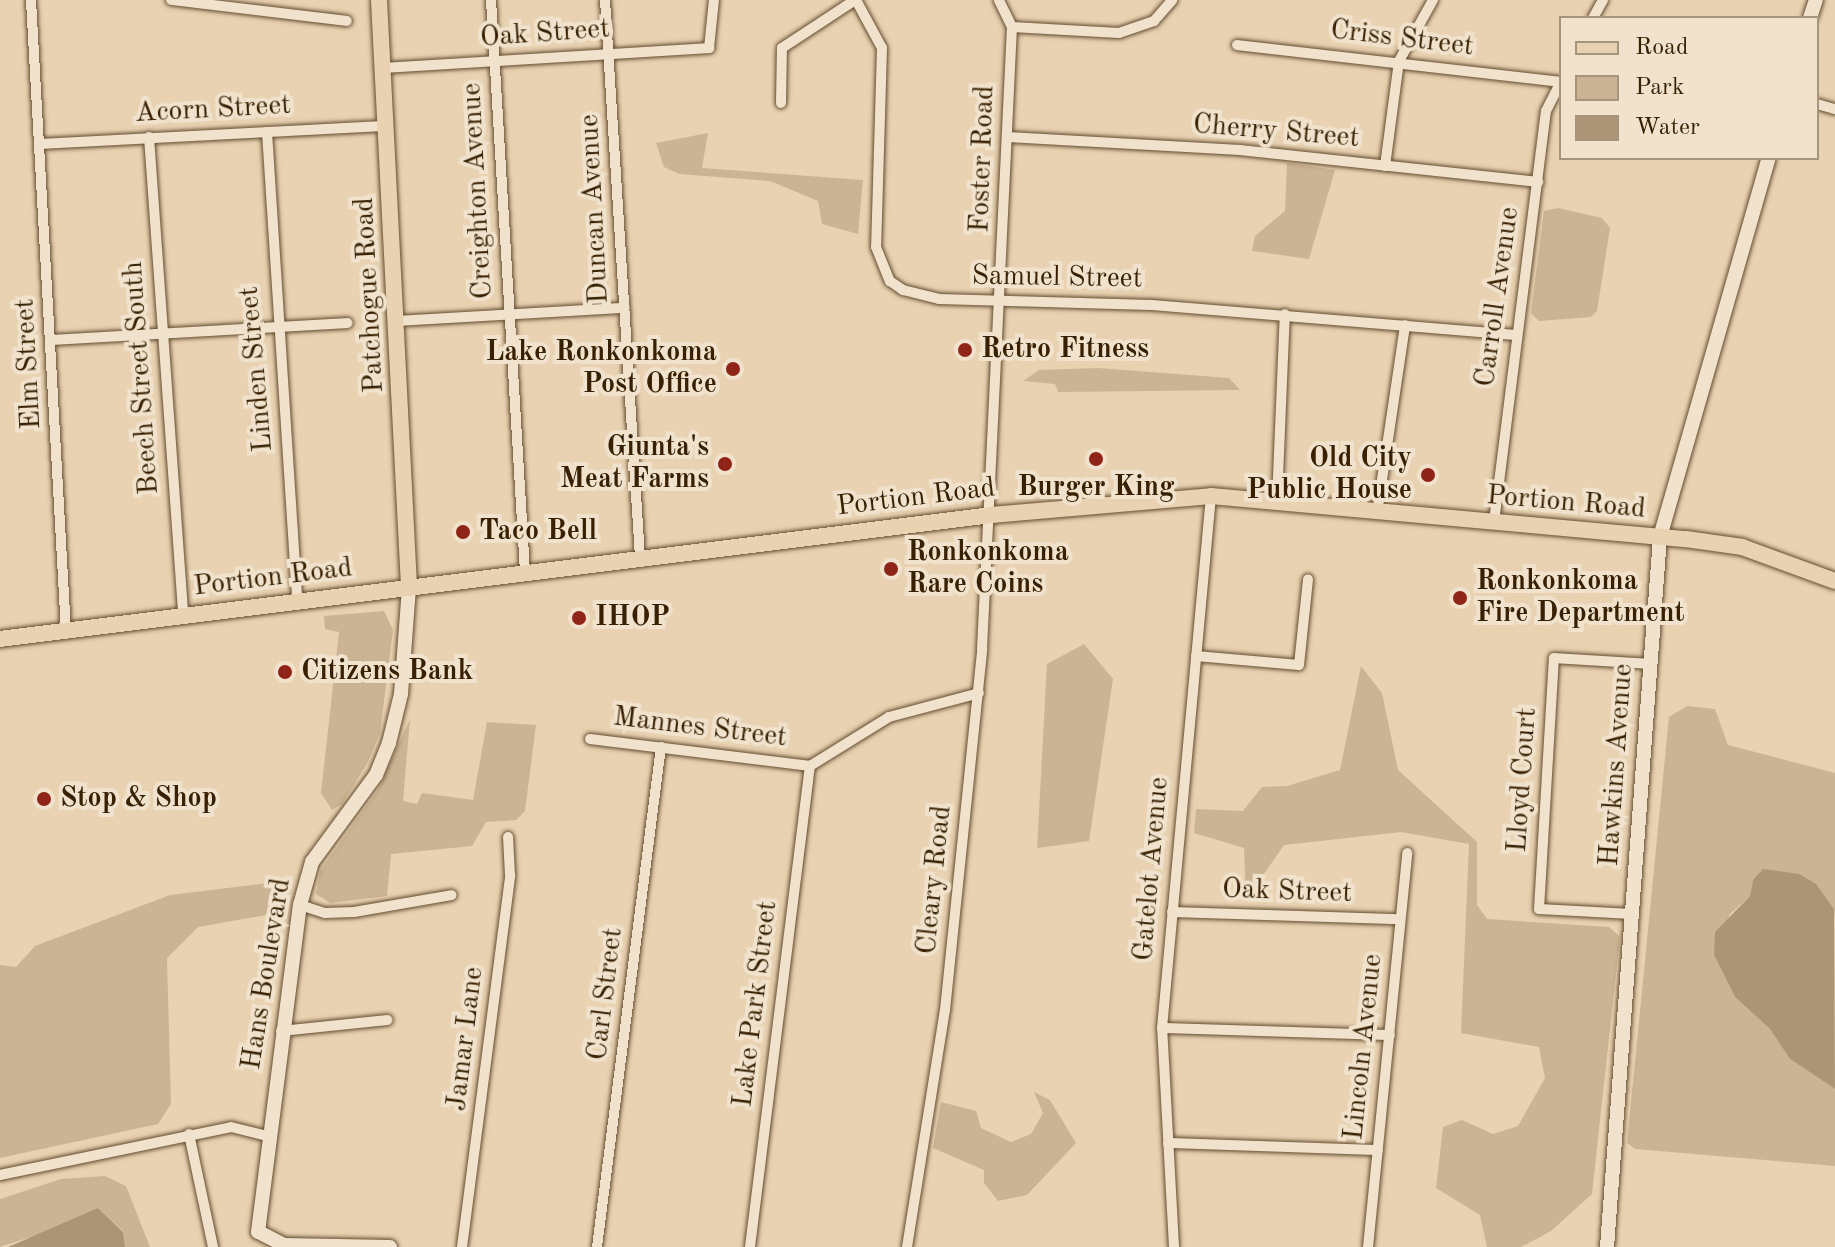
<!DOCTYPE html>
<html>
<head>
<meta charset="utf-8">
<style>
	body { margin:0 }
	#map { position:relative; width:1835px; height:1247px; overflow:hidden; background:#e8d2b1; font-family:"Old Standard TT",serif }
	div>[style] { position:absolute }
	.green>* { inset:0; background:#cab493 }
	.water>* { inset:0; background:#ac9576 }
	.roads { filter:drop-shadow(0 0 2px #644c2e) drop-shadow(0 0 2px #644c2e) }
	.street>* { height:10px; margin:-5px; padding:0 5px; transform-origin:5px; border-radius:5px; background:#f0e2cc }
	.secondary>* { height:14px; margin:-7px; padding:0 7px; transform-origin:7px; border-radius:7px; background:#f0e2cc }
	.primary>* { height:16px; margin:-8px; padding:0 8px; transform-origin:8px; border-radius:8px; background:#e8d2b1 }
	.dots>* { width:22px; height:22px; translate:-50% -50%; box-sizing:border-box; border:4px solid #f0e2cc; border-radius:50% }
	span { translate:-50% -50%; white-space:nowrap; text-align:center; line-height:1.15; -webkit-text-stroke:8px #f0e2cc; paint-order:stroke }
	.street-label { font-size:28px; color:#382002 }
	.poi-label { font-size:28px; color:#382002; font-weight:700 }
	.left { translate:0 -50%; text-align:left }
	.right { translate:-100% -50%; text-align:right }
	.legend { position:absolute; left:1559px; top:16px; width:260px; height:144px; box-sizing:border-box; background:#f0e2cc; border:2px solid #a6947b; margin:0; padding:10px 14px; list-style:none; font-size:24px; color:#382002 }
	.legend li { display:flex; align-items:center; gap:16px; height:40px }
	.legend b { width:40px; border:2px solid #a6947b }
</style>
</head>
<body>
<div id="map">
	<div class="green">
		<i style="clip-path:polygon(708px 133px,702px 168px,863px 180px,858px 234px,822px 224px,818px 201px,770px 181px,679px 174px,664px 167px,656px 143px)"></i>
		<i style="clip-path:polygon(1287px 163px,1335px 170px,1309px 259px,1252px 251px,1255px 236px,1285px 211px)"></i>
		<i style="clip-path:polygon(1558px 208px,1602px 218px,1610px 228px,1597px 311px,1591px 317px,1539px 321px,1531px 313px,1544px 211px)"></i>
		<i style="clip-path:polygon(1098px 368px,1229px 378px,1240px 390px,1058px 392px,1055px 384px,1023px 381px,1039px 370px)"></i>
		<i style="clip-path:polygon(384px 611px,393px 630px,380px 733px,368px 762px,342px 804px,332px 810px,321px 793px,339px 632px,325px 629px,324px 616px)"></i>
		<i style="clip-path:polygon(1084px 644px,1113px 679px,1089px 841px,1037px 848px,1047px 664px)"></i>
		<i style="clip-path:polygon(1361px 666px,1382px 693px,1398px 770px,1477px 842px,1477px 905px,1487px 919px,1609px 927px,1620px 937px,1592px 1194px,1551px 1231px,1521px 1247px,1487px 1247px,1480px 1215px,1436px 1188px,1443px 1127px,1462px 1120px,1493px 1134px,1518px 1126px,1545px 1078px,1539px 1047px,1461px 1033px,1469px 844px,1401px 832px,1284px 845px,1246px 900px,1244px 848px,1194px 833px,1196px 809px,1243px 811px,1262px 787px,1287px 786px,1340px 770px)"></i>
		<i style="clip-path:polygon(1687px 706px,1715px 709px,1728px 745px,1835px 773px,1835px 918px,1834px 909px,1753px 880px,1750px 896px,1730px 914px,1714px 955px,1735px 997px,1770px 1029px,1790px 1059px,1835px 1089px,1835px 1166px,1635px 1149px,1627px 1143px,1669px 717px)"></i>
		<i style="clip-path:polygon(410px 719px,403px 801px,417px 804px,422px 793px,473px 800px,487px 722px,536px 725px,525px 811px,516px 820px,486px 822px,472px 846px,391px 854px,387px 896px,330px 903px,316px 894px,320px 871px,378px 790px)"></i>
		<i style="clip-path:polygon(286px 881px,292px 890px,272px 914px,198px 927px,167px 958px,171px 1104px,158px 1124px,0 1158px,0 965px,16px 967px,35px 946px,170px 895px)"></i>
		<i style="clip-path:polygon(1034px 1092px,1050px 1100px,1076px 1143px,1027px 1195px,998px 1201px,984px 1183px,984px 1170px,933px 1148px,941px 1102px,976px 1111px,981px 1128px,1011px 1142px,1031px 1134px,1043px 1113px)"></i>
		<i style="clip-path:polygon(105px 1176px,126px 1186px,150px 1247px,125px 1247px,123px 1231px,98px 1208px,61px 1227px,0 1247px,0 1199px,61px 1179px)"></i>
	</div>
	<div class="water">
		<i style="clip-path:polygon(1763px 869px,1799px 874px,1816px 884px,1834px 909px,1835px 1089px,1790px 1059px,1770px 1029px,1735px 997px,1714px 955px,1715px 932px,1750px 896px,1753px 880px)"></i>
		<i style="clip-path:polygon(98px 1208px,123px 1232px,125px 1247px,8px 1247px)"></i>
	</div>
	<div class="roads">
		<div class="street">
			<i style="left:31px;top:0;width:632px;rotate:86.83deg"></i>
			<i style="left:171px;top:0;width:177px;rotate:6.8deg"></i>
			<i style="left:491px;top:0;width:573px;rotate:86.6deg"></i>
			<i style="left:605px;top:0;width:559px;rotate:86.41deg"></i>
			<i style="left:856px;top:0;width:55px;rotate:61.6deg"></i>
			<i style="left:882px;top:48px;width:199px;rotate:91.7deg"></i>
			<i style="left:876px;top:247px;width:37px;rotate:68deg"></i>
			<i style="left:890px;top:281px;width:16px;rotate:35deg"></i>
			<i style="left:903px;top:290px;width:37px;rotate:14deg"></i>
			<i style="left:939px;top:299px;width:212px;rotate:1.6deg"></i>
			<i style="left:1151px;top:305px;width:367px;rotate:4.7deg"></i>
			<i style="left:1593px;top:18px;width:21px;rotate:-61deg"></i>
			<i style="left:1012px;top:27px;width:107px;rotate:3.2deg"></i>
			<i style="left:1119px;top:33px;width:37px;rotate:-19deg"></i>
			<i style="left:1154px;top:21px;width:28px;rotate:-49deg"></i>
			<i style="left:1237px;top:45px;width:326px;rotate:6.5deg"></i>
			<i style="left:384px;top:68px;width:326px;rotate:-3.5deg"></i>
			<i style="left:709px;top:48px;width:48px;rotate:-84.1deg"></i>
			<i style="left:781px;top:103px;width:55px;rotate:-89deg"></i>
			<i style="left:782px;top:48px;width:87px;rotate:-33.3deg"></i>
			<i style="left:1817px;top:104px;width:19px;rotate:16deg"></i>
			<i style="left:267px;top:132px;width:471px;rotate:86.3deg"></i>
			<i style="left:149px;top:137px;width:480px;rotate:85.9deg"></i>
			<i style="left:1008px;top:137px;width:232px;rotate:3.2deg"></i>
			<i style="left:1240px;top:150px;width:300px;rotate:6.1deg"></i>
			<i style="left:40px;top:144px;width:348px;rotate:-3deg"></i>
			<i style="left:1385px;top:166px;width:106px;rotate:-82.4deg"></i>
			<i style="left:1399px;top:61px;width:70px;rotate:-60.9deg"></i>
			<i style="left:397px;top:321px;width:228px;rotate:-3.3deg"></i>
			<i style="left:52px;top:340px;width:296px;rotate:-3.3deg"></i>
			<i style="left:1277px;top:501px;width:187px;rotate:-87.6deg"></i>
			<i style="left:1377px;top:513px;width:190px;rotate:-81.5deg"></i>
			<i style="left:1494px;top:522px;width:414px;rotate:-82.8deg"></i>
			<i style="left:1546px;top:111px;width:33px;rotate:-63deg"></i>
			<i style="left:1196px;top:656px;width:103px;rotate:5deg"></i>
			<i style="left:1299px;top:665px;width:86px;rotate:-84deg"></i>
			<i style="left:590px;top:739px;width:222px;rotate:7deg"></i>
			<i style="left:810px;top:766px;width:93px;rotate:-31.8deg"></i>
			<i style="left:889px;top:717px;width:93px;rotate:-14.9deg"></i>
			<i style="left:300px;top:905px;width:26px;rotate:18deg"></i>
			<i style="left:325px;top:913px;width:29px;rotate:-2deg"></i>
			<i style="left:354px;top:912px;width:99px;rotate:-9.8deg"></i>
			<i style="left:1172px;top:912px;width:228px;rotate:1.8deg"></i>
			<i style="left:1632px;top:914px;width:93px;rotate:-176.9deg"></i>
			<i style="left:1539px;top:909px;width:251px;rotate:-86.6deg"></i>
			<i style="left:1554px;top:658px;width:97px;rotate:3.5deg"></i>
			<i style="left:1162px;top:1028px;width:228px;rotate:1.8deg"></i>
			<i style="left:281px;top:1031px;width:107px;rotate:-5.9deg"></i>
			<i style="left:189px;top:1134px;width:116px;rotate:78deg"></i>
			<i style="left:1168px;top:1143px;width:210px;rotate:1.9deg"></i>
			<i style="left:0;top:1175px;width:236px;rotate:-11.7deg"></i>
			<i style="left:231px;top:1127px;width:38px;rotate:14deg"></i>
			<i style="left:462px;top:1247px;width:375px;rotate:-82.6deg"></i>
			<i style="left:510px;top:875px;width:38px;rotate:-93deg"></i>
			<i style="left:597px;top:1247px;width:504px;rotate:-82.71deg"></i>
			<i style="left:750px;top:1247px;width:485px;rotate:-82.9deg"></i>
			<i style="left:907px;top:1247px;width:240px;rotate:-80.9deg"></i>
			<i style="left:945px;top:1010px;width:363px;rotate:-84.1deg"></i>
			<i style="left:982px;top:649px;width:623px;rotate:-87.24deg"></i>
			<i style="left:1012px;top:27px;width:30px;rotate:-116deg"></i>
			<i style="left:1174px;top:1247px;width:219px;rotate:-93.1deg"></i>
			<i style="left:1162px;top:1028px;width:534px;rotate:-84.74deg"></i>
			<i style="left:1368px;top:1247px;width:396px;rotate:-84.3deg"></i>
		</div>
		<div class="secondary">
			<i style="left:1810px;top:18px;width:19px;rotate:-72deg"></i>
			<i style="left:390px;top:1247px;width:106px;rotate:-178.9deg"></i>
			<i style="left:284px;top:1245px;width:29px;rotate:-153deg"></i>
			<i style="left:258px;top:1232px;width:330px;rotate:-82.7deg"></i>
			<i style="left:300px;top:905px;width:45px;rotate:-74.4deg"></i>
			<i style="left:312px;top:862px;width:108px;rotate:-53.7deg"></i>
			<i style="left:376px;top:775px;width:35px;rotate:-68deg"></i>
			<i style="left:389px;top:743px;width:50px;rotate:-76.2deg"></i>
			<i style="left:401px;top:694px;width:107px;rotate:-85.7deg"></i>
			<i style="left:1607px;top:1247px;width:712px;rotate:-85.73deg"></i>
			<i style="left:1660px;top:537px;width:394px;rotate:-74deg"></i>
		</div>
		<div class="primary">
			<i style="left:379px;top:0;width:588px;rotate:87.07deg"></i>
			<i style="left:0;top:639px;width:999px;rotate:-7.13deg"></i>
			<i style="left:991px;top:515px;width:221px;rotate:-4.9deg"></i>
			<i style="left:1211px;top:496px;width:477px;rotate:5.2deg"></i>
			<i style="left:1686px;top:539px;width:57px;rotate:8.1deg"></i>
			<i style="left:1742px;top:547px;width:99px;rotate:20.1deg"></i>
		</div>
	</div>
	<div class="dots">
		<i style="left:965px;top:350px;background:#8f2418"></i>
		<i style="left:733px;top:369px;background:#8f2418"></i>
		<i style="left:1096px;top:459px;background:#8f2418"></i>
		<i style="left:725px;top:464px;background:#8f2418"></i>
		<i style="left:1428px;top:475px;background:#8f2418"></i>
		<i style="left:463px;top:532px;background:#8f2418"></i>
		<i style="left:891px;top:569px;background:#8f2418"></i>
		<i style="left:1460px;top:598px;background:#8f2418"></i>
		<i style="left:579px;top:618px;background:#8f2418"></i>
		<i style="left:285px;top:672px;background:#8f2418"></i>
		<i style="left:44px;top:799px;background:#8f2418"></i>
	</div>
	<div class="street-label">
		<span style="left:545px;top:34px;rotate:-4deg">Oak Street</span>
		<span style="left:1402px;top:39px;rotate:7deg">Criss Street</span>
		<span style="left:213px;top:110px;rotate:-3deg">Acorn Street</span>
		<span style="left:1276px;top:132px;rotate:5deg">Cherry Street</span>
		<span style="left:983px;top:159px;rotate:-88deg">Foster Road</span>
		<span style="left:478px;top:191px;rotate:-93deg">Creighton Avenue</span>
		<span style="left:595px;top:209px;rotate:-93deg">Duncan Avenue</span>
		<span style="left:1057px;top:278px;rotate:1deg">Samuel Street</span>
		<span style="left:370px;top:295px;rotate:-93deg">Patchogue Road</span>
		<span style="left:1498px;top:297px;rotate:-82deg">Carroll Avenue</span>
		<span style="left:29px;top:364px;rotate:-93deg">Elm Street</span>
		<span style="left:257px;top:369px;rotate:-95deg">Linden Street</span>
		<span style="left:142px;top:378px;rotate:-94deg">Beech Street South</span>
		<span style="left:916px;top:498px;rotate:-7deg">Portion Road</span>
		<span style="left:1566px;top:503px;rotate:5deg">Portion Road</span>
		<span style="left:273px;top:578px;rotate:-7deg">Portion Road</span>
		<span style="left:700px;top:728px;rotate:7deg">Mannes Street</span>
		<span style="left:1617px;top:765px;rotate:-86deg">Hawkins Avenue</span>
		<span style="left:1523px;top:780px;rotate:-86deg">Lloyd Court</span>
		<span style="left:1152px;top:869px;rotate:-85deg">Gatelot Avenue</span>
		<span style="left:935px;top:880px;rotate:-84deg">Cleary Road</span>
		<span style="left:1287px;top:892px;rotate:2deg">Oak Street</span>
		<span style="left:267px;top:974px;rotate:-81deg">Hans Boulevard</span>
		<span style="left:606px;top:994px;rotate:-83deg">Carl Street</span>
		<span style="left:756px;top:1004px;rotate:-83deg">Lake Park Street</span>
		<span style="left:466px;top:1039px;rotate:-83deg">Jamar Lane</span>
		<span style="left:1364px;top:1047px;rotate:-84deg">Lincoln Avenue</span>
	</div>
	<div class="poi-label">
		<span class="left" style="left:981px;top:350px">Retro Fitness</span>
		<span class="right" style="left:717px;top:369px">Lake Ronkonkoma<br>Post Office</span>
		<span class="right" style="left:709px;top:464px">Giunta's<br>Meat Farms</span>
		<span class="right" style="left:1412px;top:475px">Old City<br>Public House</span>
		<span style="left:1096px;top:488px">Burger King</span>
		<span class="left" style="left:479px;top:532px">Taco Bell</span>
		<span class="left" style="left:907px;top:569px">Ronkonkoma<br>Rare Coins</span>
		<span class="left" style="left:1476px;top:598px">Ronkonkoma<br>Fire Department</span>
		<span class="left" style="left:595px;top:618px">IHOP</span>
		<span class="left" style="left:301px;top:672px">Citizens Bank</span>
		<span class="left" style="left:60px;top:799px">Stop &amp; Shop</span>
	</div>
	<ul class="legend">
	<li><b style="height:10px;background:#e8d2b1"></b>Road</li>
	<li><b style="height:22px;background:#cab493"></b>Park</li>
	<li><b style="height:22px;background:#ac9576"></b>Water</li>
	</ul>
</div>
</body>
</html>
